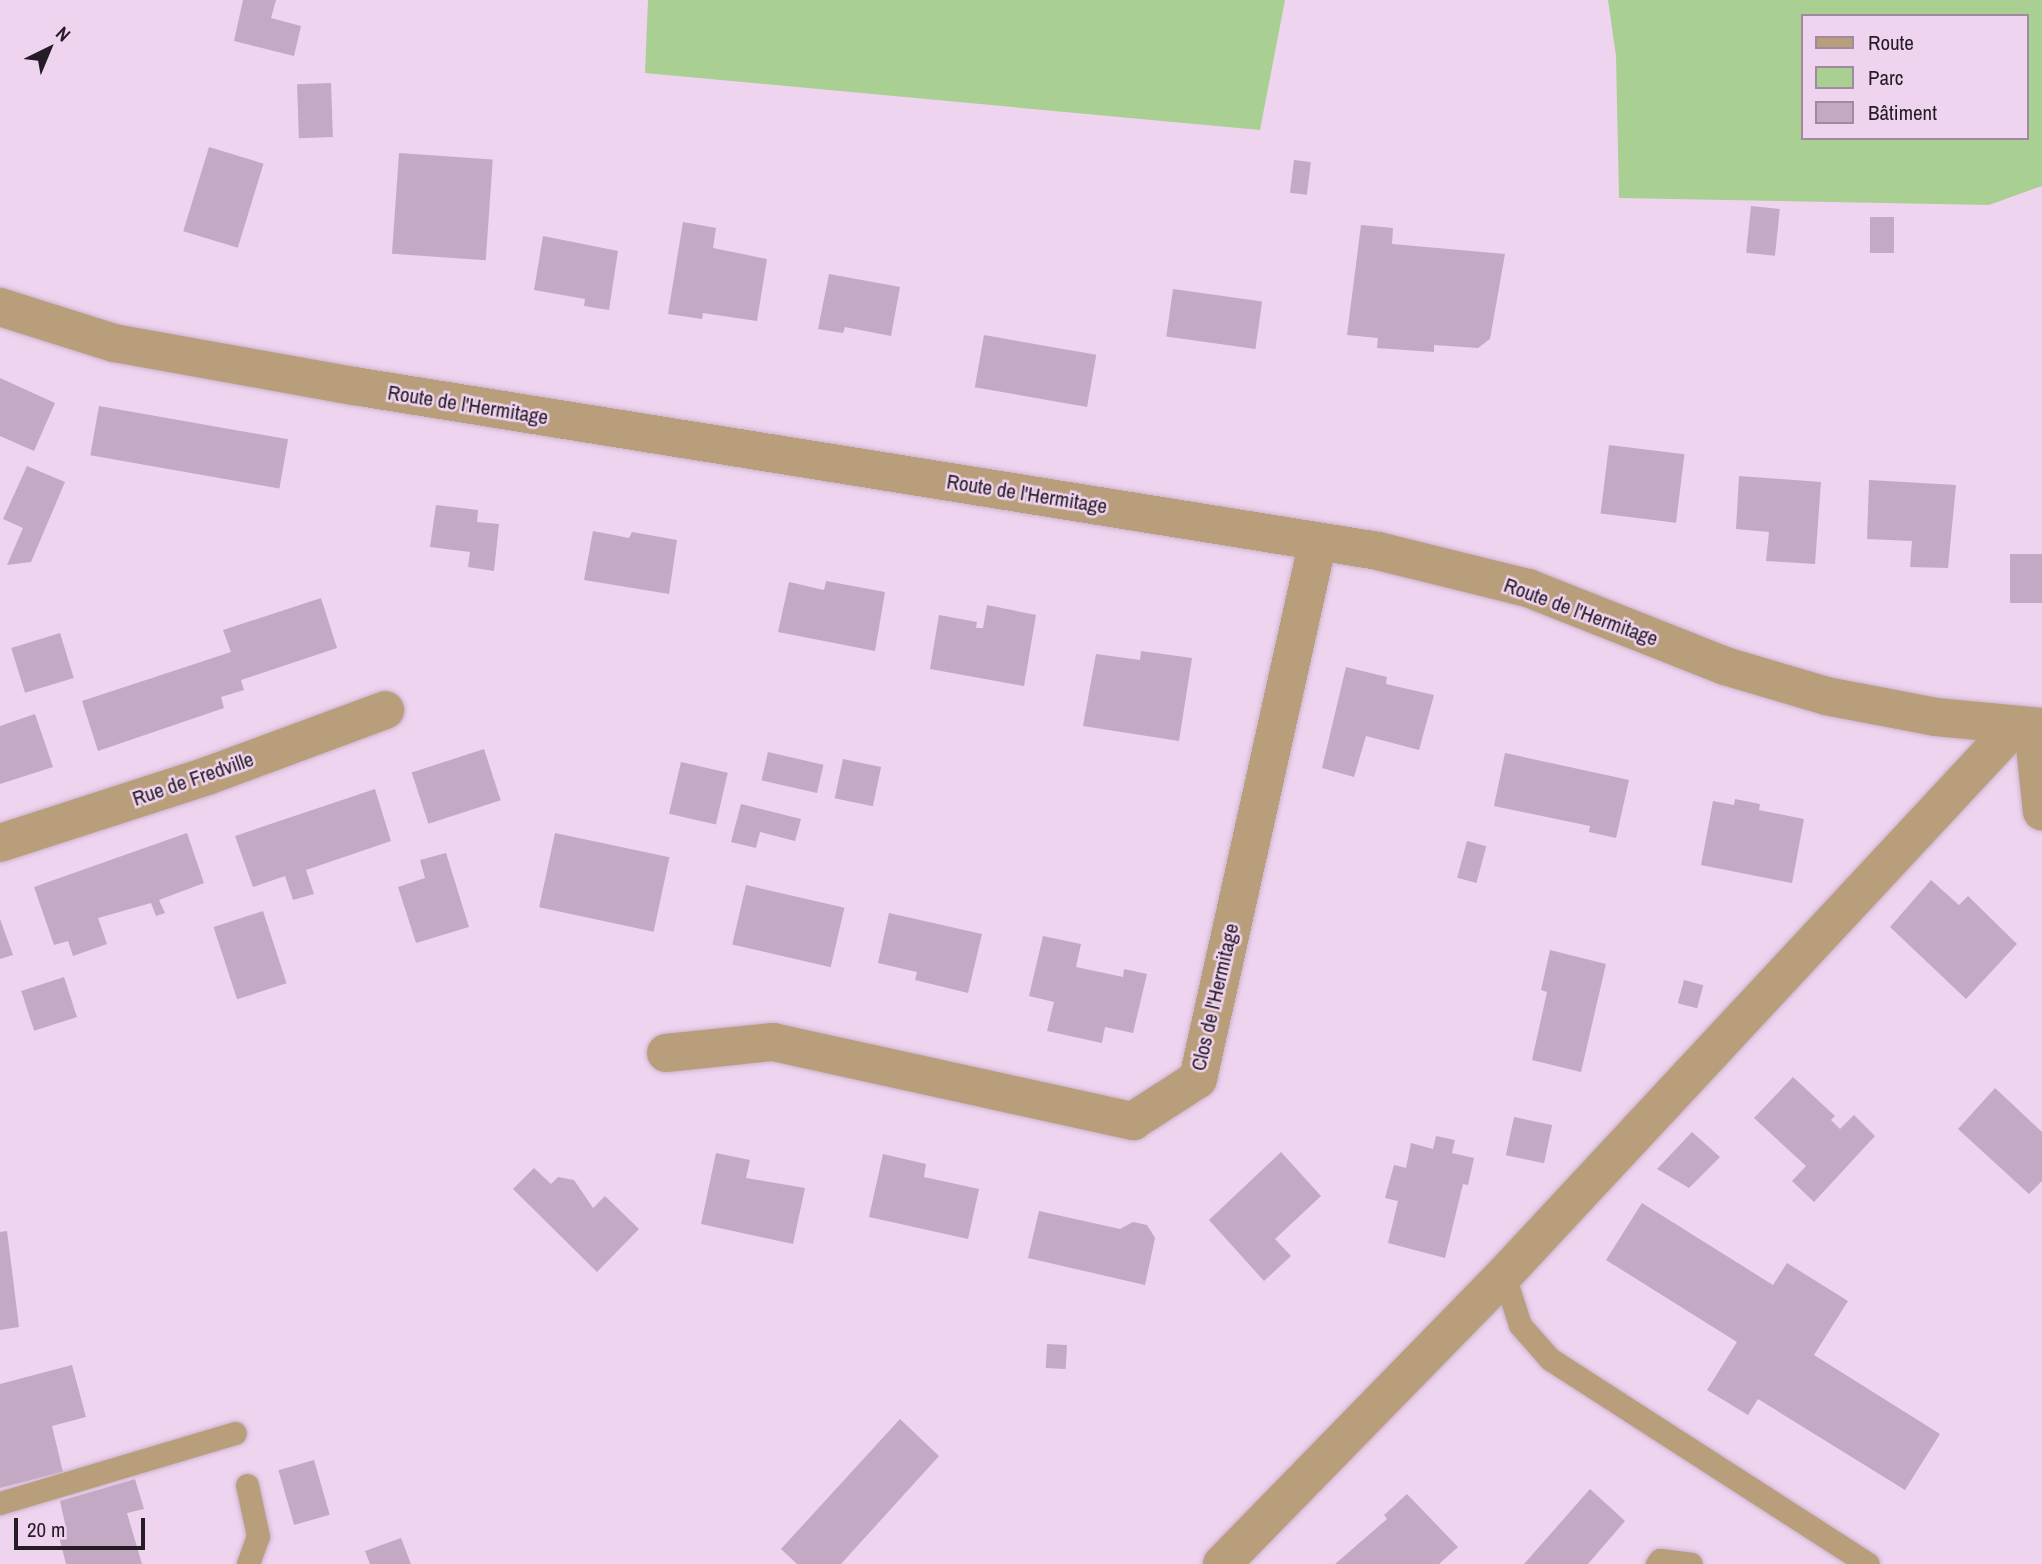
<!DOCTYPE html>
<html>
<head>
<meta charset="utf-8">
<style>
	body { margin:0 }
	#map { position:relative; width:2042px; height:1564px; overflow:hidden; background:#efd4f0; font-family:"Archivo Narrow",sans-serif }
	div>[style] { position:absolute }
	.green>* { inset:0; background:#a9cf92 }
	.building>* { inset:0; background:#c3a9c4; transform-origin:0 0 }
	.roads { filter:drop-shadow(0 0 2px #cbb3cc) drop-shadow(0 0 2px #cbb3cc) }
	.service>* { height:23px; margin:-11.5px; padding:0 11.5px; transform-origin:11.5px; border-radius:11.5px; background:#b99e7c }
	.minor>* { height:38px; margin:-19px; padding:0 19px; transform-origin:19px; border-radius:19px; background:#b99e7c }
	.tertiary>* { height:38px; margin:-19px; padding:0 19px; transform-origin:19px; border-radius:19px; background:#b99e7c }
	span { translate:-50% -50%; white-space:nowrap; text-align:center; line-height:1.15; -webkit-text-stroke:5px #efd4f0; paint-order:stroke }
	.street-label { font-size:21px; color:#261c26 }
	.legend { position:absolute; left:1801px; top:14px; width:228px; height:126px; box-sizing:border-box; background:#efd4f0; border:2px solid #9f8a9f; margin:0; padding:9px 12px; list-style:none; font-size:21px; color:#261c26 }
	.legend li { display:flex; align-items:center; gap:14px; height:35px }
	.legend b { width:35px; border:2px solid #9f8a9f }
	.north { position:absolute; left:14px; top:14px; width:70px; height:70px; -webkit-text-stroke:5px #efd4f0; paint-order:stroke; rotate:43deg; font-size:19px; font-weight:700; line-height:28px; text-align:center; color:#261c26 }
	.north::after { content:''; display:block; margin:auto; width:24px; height:32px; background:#261c26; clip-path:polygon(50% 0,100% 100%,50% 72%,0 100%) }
	.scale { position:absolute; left:14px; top:1518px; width:131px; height:32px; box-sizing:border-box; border:4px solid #261c26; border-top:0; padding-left:9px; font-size:21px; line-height:24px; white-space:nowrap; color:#261c26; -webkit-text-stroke:5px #efd4f0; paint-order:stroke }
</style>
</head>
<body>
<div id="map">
	<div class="green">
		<i style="clip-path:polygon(648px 0,1285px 0,1260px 130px,645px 73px)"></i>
		<i style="clip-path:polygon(evenodd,1608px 0,2042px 0,2042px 186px,1989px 205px,1619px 198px,1616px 56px,1608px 0,1802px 16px,2026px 16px,2026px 138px,1802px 138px,1802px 16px)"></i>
	</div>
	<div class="building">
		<i style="clip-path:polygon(243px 0,276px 0,271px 18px,301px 26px,294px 56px,234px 41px)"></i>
		<i style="left:331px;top:83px;width:54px;height:34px;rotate:88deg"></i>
		<i style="left:209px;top:147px;width:57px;height:88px;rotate:17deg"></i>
		<i style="left:399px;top:153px;width:94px;height:101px;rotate:4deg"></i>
		<i style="left:1294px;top:160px;width:17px;height:33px;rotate:7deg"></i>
		<i style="left:1751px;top:206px;width:29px;height:47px;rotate:6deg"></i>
		<i style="left:1870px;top:217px;width:24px;height:36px"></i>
		<i style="clip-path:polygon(683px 222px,716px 228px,713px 248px,767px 259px,757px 321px,703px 313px,702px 319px,668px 314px)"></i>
		<i style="clip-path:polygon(1361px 225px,1393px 228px,1392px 244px,1505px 254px,1490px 339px,1478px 348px,1434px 345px,1434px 352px,1377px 348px,1378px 338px,1347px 335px)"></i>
		<i style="clip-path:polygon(543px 236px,618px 251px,609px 310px,584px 306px,585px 299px,534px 290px)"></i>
		<i style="clip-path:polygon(829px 274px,900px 287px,891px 336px,845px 327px,843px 333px,818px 329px)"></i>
		<i style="left:1173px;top:289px;width:90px;height:48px;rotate:8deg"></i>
		<i style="left:984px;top:335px;width:114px;height:53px;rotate:10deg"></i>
		<i style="clip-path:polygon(0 378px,55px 403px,34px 451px,0 436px)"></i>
		<i style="left:99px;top:406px;width:192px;height:50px;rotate:10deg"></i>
		<i style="left:1609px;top:445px;width:76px;height:69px;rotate:7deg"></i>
		<i style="clip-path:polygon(27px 466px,65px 482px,31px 562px,7px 565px,23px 528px,3px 519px)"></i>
		<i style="clip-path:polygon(1739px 476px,1821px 482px,1815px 564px,1766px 561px,1769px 532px,1736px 529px)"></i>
		<i style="clip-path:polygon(1869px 480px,1956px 485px,1948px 568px,1910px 567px,1912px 541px,1867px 539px)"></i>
		<i style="clip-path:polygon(436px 505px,478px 510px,477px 522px,499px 524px,494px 571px,468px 567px,470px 552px,430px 547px)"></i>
		<i style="clip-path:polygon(593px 531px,629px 538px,632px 532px,677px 540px,669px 594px,584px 580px)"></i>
		<i style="left:2010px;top:554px;width:32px;height:49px"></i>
		<i style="clip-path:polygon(826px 581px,885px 592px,875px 651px,778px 632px,789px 582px,824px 590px)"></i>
		<i style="clip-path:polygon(321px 598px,337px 648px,241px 680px,244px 690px,221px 697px,224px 708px,98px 751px,82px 701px,231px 652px,223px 630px)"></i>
		<i style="clip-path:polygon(987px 605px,1036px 615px,1024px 686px,930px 669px,939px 615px,977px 622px,976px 628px,983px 628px)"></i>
		<i style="left:60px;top:633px;width:47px;height:51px;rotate:73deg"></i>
		<i style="clip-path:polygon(1141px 651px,1192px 658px,1179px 741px,1083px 726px,1096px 654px,1140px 660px)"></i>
		<i style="clip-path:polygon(1346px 667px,1387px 677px,1386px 684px,1434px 695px,1419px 750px,1366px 736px,1354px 777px,1322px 768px)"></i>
		<i style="clip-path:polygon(35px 714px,53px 767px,0 784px,0 726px)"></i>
		<i style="left:484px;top:749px;width:54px;height:76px;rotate:72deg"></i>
		<i style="left:768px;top:752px;width:57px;height:29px;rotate:13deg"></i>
		<i style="clip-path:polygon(1505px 753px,1629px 780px,1616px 838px,1589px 832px,1590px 826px,1494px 806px)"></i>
		<i style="left:843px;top:759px;width:39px;height:40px;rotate:12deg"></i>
		<i style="left:681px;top:762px;width:48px;height:53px;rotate:13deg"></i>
		<i style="clip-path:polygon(375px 789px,391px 841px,306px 870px,314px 894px,293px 900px,285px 876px,253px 887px,235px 836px)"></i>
		<i style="clip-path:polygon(1735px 799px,1760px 804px,1759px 810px,1804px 819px,1792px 883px,1701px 865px,1713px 801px,1734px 805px)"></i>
		<i style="clip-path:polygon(741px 804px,801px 819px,795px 841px,760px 832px,756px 848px,731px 842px)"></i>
		<i style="clip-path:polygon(187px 833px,204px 883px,159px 900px,165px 913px,156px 916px,151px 903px,98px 918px,107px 944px,73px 956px,68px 941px,54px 945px,34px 887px)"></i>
		<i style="left:555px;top:833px;width:117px;height:76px;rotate:12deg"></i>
		<i style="left:1467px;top:841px;width:20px;height:38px;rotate:15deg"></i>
		<i style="clip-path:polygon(446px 853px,469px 927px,416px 943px,398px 887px,425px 878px,420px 860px)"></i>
		<i style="clip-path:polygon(1931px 880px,1959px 905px,1968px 896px,2017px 944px,1966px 999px,1890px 927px)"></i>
		<i style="left:746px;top:885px;width:101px;height:61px;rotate:13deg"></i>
		<i style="left:263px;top:911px;width:76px;height:52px;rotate:72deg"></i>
		<i style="clip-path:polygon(889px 913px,982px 934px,968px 993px,915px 980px,917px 972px,878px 963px)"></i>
		<i style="clip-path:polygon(0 919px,13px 955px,0 959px)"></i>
		<i style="clip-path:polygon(1043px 936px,1081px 944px,1076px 967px,1123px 977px,1124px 969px,1147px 974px,1133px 1033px,1105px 1027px,1102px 1043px,1047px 1031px,1054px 1002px,1029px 996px)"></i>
		<i style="clip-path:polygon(1550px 950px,1606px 964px,1581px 1072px,1532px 1060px,1547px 992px,1541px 990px)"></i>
		<i style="left:64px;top:977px;width:42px;height:45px;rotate:72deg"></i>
		<i style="left:1684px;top:980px;width:20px;height:24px;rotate:15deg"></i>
		<i style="clip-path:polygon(1793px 1077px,1835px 1116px,1831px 1120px,1840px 1129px,1854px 1115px,1875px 1136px,1814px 1202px,1792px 1181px,1806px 1166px,1754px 1118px)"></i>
		<i style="clip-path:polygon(1995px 1088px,2042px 1132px,2042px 1181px,2029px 1194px,1958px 1129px)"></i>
		<i style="left:1514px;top:1117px;width:39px;height:39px;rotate:12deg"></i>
		<i style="clip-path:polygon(1692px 1132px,1720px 1157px,1689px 1188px,1657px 1169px)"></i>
		<i style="clip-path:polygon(1436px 1136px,1455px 1140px,1452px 1153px,1474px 1158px,1468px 1185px,1463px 1184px,1445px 1258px,1388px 1243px,1398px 1201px,1385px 1198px,1394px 1165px,1406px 1168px,1411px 1143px,1433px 1149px)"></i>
		<i style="clip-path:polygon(1281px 1152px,1321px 1196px,1275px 1239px,1291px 1256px,1264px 1281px,1209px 1220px)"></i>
		<i style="clip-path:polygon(716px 1153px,750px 1160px,746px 1178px,805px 1188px,793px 1244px,701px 1224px)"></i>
		<i style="clip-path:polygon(883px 1154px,926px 1164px,924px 1177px,979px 1189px,968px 1239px,869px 1217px)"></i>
		<i style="clip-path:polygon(534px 1168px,551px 1184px,558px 1177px,574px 1180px,593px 1208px,605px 1196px,639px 1229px,597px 1272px,513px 1189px)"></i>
		<i style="clip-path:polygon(1642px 1203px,1773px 1285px,1787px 1263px,1848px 1301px,1814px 1355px,1940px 1434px,1905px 1490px,1758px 1399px,1748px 1415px,1707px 1390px,1737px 1342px,1606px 1260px)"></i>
		<i style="clip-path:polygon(1039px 1211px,1120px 1229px,1133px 1222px,1147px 1225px,1155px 1238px,1145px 1285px,1028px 1258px)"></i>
		<i style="clip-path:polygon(7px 1231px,19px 1327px,0 1330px,0 1232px)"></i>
		<i style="left:1047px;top:1344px;width:20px;height:24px;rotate:3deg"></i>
		<i style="clip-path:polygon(72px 1365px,86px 1417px,52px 1426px,63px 1472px,0 1488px,0 1384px)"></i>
		<i style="clip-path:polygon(900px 1419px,939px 1456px,841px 1564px,797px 1564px,781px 1549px)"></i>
		<i style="left:314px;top:1460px;width:57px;height:37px;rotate:74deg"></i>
		<i style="clip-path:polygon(135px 1479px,144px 1509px,127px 1513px,142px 1564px,66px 1564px,57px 1529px,66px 1528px,60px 1501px)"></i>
		<i style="clip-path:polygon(1590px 1489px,1625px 1521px,1588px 1564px,1524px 1564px)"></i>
		<i style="clip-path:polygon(1407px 1494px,1458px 1547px,1439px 1564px,1335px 1564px,1387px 1519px,1384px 1515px)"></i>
		<i style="clip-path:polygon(401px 1538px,411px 1564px,370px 1564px,365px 1551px)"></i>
	</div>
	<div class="roads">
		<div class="service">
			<i style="left:1504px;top:1275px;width:52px;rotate:72.3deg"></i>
			<i style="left:1520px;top:1325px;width:45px;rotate:48.6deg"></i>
			<i style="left:1550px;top:1359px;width:378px;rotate:32.8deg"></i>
			<i style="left:247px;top:1485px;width:52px;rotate:77.8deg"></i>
			<i style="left:258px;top:1536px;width:30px;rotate:110deg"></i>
			<i style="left:0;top:1503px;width:245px;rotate:-16.6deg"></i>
			<i style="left:1657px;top:1564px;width:5px;rotate:-53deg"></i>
			<i style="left:1660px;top:1560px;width:31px;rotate:7deg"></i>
		</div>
		<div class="minor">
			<i style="left:2033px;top:727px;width:85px;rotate:84deg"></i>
			<i style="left:0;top:843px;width:218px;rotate:-17.9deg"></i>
			<i style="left:207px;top:776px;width:190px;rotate:-20.3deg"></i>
			<i style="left:666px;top:1053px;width:108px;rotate:-5.9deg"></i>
			<i style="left:773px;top:1042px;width:369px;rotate:12.4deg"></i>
			<i style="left:1133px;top:1121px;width:77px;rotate:-32.9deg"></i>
			<i style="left:1198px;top:1079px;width:551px;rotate:-77.43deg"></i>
			<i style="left:1222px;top:1564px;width:404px;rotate:-45.7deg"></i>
			<i style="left:1504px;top:1275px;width:750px;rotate:-47.05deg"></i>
		</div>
		<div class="tertiary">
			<i style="left:0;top:307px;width:120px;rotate:17.5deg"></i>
			<i style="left:114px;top:343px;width:244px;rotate:10.2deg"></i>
			<i style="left:354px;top:386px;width:1037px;rotate:9.15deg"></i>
			<i style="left:1378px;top:551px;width:154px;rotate:13.9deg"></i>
			<i style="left:1528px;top:588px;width:212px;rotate:21.6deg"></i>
			<i style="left:1725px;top:666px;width:105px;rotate:16.5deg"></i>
			<i style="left:1826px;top:696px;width:112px;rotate:10.8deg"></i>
			<i style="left:1936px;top:717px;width:106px;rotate:5.4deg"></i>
		</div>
	</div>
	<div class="street-label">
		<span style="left:468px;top:405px;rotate:9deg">Route de l'Hermitage</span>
		<span style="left:1027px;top:494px;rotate:9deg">Route de l'Hermitage</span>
		<span style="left:1581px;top:612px;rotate:20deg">Route de l'Hermitage</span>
		<span style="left:193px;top:779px;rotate:-19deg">Rue de Fredville</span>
		<span style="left:1215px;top:997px;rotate:-77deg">Clos de l'Hermitage</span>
	</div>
	<ul class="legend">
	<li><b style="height:9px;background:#b99e7c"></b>Route</li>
	<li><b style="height:19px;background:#a9cf92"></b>Parc</li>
	<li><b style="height:19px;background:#c3a9c4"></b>Bâtiment</li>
	</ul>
	<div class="north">N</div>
	<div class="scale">20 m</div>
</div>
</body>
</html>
